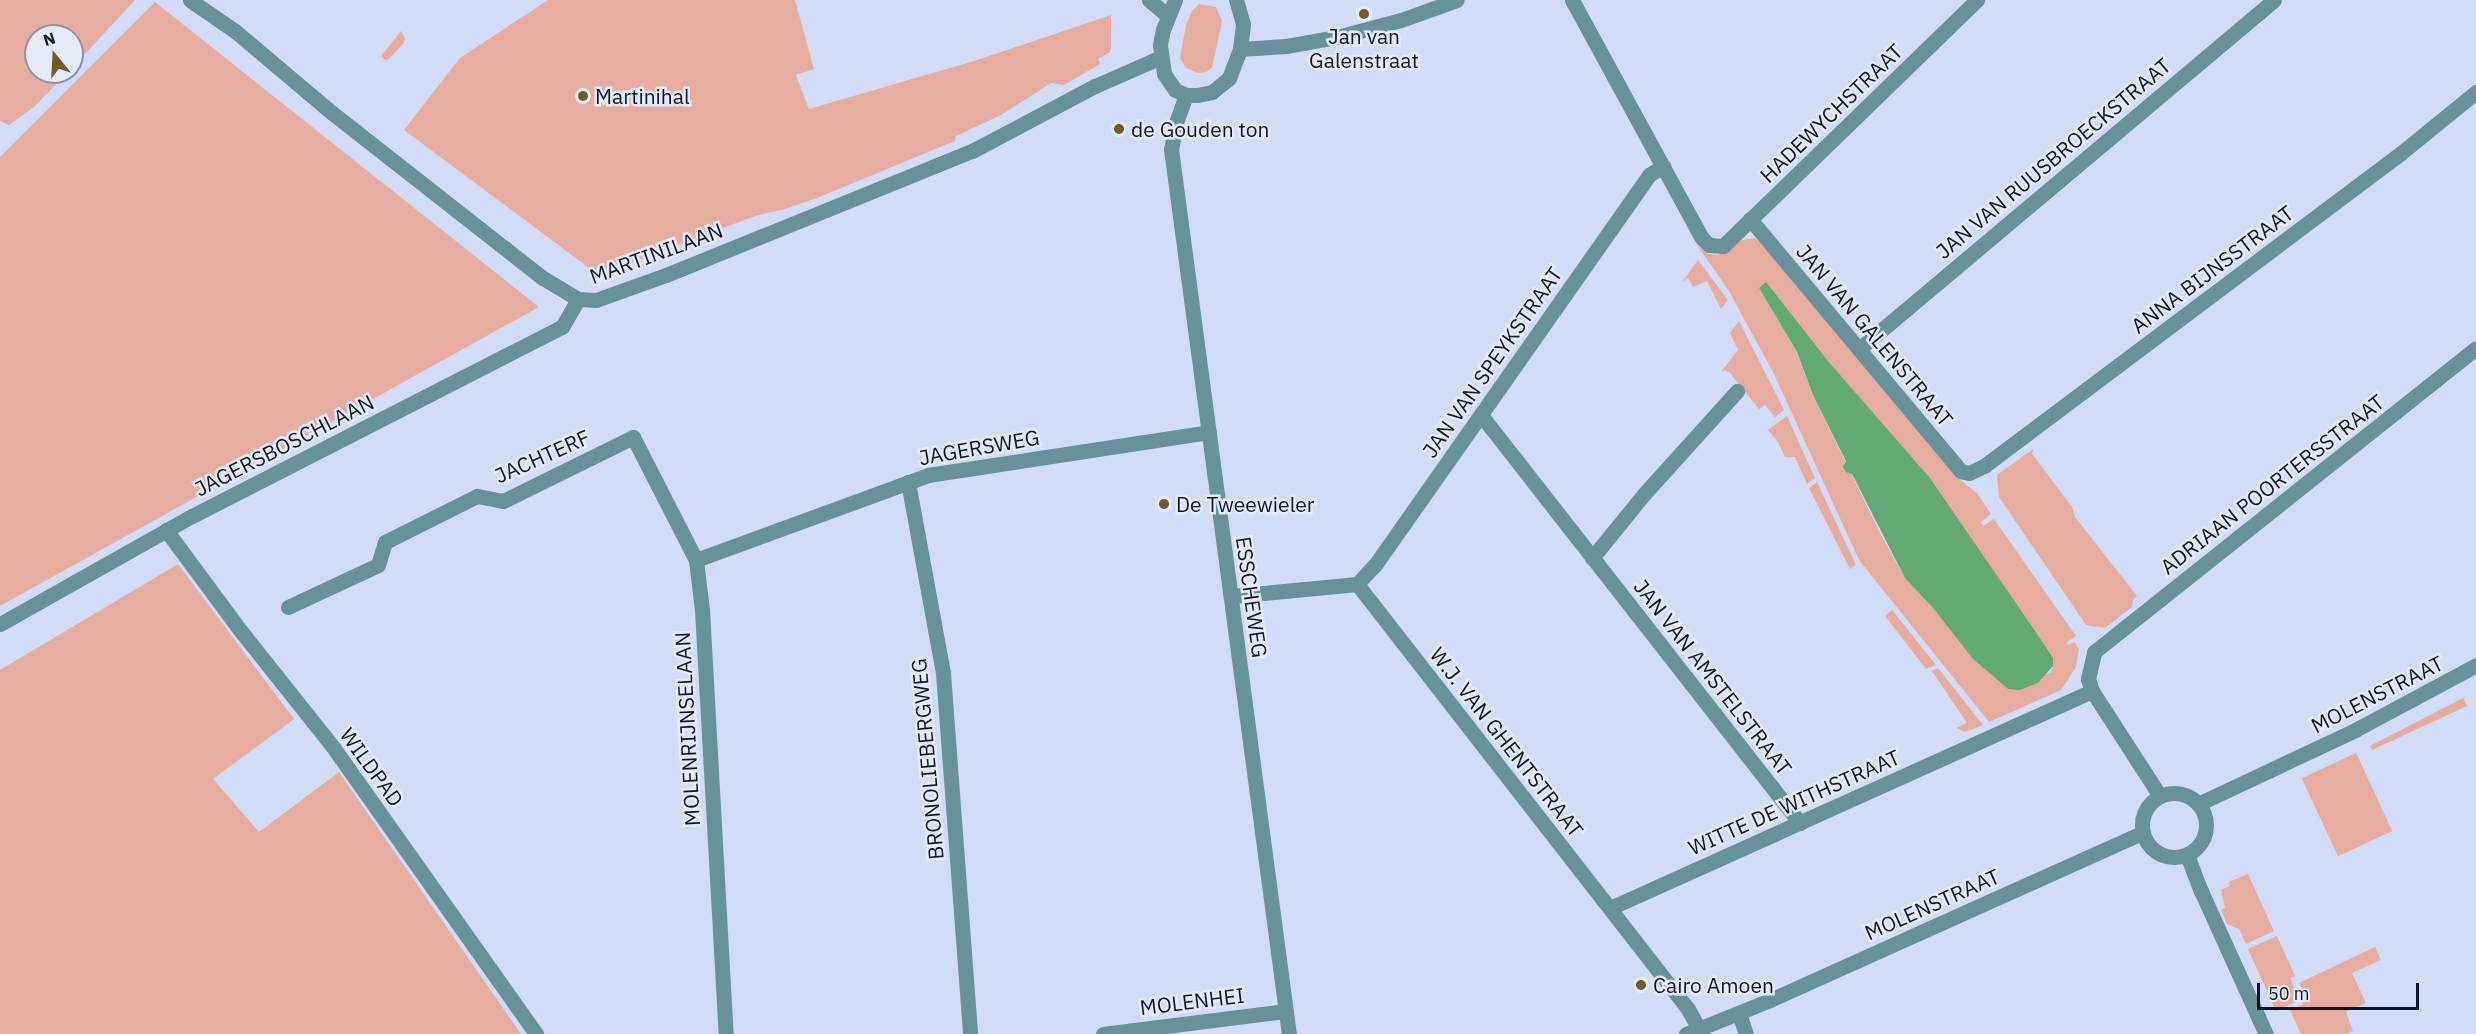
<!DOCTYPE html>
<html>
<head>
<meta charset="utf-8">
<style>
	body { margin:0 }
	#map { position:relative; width:2476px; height:1034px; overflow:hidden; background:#d3dcf7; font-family:"IBM Plex Sans",sans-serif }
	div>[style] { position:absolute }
	.green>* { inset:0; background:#e7aca0; transform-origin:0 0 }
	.water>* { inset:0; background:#62a975 }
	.minor>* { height:15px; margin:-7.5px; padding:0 7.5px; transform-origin:7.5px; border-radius:7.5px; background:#68929a }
	.minor>.ring { margin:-7.5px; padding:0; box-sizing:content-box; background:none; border:15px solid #68929a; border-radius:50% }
	.dots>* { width:16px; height:16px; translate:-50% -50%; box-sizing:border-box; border:3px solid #e5eaf7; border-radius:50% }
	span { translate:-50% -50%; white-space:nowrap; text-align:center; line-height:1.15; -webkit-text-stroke:5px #e5eaf7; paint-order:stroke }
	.poi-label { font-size:21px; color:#0e142b }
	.left { translate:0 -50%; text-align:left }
	.street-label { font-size:21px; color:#0e142b }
	.north { position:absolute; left:24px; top:24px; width:60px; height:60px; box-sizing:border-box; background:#e5eaf7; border:2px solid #8f94a5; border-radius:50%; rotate:342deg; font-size:16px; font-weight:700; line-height:24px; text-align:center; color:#0e142b }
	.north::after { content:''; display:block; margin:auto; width:21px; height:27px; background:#6d5c2a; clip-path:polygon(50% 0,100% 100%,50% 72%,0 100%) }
	.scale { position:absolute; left:2257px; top:983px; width:162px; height:27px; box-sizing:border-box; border:3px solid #0e142b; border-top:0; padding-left:8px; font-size:18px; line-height:21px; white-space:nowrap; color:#0e142b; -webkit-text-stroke:4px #e5eaf7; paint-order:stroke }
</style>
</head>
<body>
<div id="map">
	<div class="green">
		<i style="clip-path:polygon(0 0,135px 0,72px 68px,72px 36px,36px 36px,36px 72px,68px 72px,34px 107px,9px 125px,0 121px)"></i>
		<i style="clip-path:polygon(548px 0,795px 0,814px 69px,796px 75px,809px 109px,974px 61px,1111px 15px,1111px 48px,1110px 52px,1098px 59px,1100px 64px,1064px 85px,1051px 83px,1001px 115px,956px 136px,955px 141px,817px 198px,785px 209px,755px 216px,602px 274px,589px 268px,404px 130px,460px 58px)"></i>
		<i style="clip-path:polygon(155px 2px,539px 307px,0 606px,0 157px)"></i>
		<i style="clip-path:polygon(1199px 4px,1216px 7px,1222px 21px,1212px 68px,1206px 72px,1198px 73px,1186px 68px,1180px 58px,1186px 25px,1192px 11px)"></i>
		<i style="clip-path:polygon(401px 31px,405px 39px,403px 44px,389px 59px,385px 60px,381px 56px)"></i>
		<i style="clip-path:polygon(evenodd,1754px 238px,1763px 244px,1959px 479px,1977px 493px,1991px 514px,1981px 522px,1983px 526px,1994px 519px,2076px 636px,2066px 643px,2068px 645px,2074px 642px,2079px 649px,2076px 667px,2061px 690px,1989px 722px,1859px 560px,1774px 374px,1729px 291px,1697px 245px,1708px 254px,1718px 255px,1737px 241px,1754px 238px,1765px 283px,1828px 361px,1930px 478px,2053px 659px,2053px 666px,2050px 673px,2008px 689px,1973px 659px,1933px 608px,1905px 578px,1880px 533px,1813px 395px,1796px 351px,1759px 288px,1765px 283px)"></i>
		<i style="clip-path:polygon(1698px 260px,1728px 300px,1721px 309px,1707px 281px,1693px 287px,1688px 278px,1682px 282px)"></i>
		<i style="clip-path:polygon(1739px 321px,1784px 410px,1775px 417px,1765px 405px,1759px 409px,1730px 373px,1725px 370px,1721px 372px,1738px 350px,1730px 333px)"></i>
		<i style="clip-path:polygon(1787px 416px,1815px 478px,1807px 484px,1795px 457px,1785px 457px,1778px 442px,1768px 430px)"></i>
		<i style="clip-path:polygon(2033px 449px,2032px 454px,2072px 507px,2075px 517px,2137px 596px,2133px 600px,2132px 607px,2105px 628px,2086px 625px,1999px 497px,1997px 475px)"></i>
		<i style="clip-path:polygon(1817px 482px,1856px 565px,1850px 569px,1809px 488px)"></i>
		<i style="clip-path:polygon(178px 564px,294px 719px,213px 779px,259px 832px,339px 772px,521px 1034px,0 1034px,0 670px)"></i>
		<i style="clip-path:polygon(1892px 610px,1936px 665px,1926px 669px,1885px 616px)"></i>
		<i style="clip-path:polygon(1938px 668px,1983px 725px,1965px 732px,1956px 728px,1967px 723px,1932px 671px)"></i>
		<i style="clip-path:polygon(2463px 698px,2467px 706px,2372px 750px,2370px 746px)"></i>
		<i style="left:2356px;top:753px;width:86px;height:60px;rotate:65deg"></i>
		<i style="clip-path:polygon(2248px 874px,2274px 931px,2246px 944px,2239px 929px,2227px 924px,2221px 910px,2225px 908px,2221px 890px,2230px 886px,2229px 882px)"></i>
		<i style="clip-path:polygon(2277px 936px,2295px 976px,2290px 978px,2298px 997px,2296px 1002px,2276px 1011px,2248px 949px)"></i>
		<i style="clip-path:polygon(2375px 947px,2381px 960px,2352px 973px,2366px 1003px,2346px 1012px,2353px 1031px,2347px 1034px,2301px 1034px,2290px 1010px,2302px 1005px,2305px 996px,2299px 983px)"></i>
	</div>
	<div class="water">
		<i style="clip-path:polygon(1766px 282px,1828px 361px,1930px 478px,2033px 628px,2053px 658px,2053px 666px,2038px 683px,2020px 690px,2008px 689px,1973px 659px,1933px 608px,1905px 578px,1852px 474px,1846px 472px,1843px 467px,1846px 461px,1813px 395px,1797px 352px,1759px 288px)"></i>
	</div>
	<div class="minor">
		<i style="left:190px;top:0;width:55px;rotate:34.6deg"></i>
		<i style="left:235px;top:31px;width:126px;rotate:40.2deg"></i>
		<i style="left:331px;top:112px;width:269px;rotate:38.1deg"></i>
		<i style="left:543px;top:278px;width:41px;rotate:31deg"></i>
		<i style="left:578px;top:299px;width:18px;rotate:3deg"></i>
		<i style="left:596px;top:300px;width:74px;rotate:-19.7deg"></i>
		<i style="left:666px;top:275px;width:330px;rotate:-22.1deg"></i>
		<i style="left:972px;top:151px;width:139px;rotate:-27.9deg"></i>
		<i style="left:1095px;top:86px;width:72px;rotate:-23.7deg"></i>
		<i style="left:1149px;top:0;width:25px;rotate:40deg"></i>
		<i style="left:1175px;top:0;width:31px;rotate:112deg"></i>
		<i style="left:1163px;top:29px;width:16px;rotate:101deg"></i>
		<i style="left:1160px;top:45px;width:29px;rotate:82deg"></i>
		<i style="left:1164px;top:74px;width:19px;rotate:55deg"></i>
		<i style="left:1175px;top:90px;width:12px;rotate:24deg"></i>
		<i style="left:1186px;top:95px;width:11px"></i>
		<i style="left:1197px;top:95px;width:15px;rotate:-11deg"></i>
		<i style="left:1212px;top:92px;width:22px;rotate:-39deg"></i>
		<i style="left:1229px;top:78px;width:31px;rotate:-69deg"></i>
		<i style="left:1240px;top:49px;width:25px;rotate:-83deg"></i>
		<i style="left:1243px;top:24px;width:25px;rotate:-106deg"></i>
		<i style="left:1572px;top:0;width:271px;rotate:61.4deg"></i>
		<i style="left:1702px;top:238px;width:10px;rotate:45deg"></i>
		<i style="left:1709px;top:245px;width:14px;rotate:4deg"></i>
		<i style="left:1723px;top:246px;width:354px;rotate:-44.1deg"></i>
		<i style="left:1240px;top:49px;width:46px;rotate:-3.7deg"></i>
		<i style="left:1286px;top:46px;width:52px;rotate:-10deg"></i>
		<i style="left:1337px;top:37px;width:66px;rotate:-14.9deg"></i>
		<i style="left:1401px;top:20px;width:59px;rotate:-19.7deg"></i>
		<i style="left:1186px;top:95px;width:29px;rotate:110deg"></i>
		<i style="left:1176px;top:122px;width:27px;rotate:100deg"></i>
		<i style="left:1171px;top:149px;width:893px;rotate:82.41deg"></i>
		<i style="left:1750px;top:219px;width:329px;rotate:50.1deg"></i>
		<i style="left:1961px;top:471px;width:8px;rotate:14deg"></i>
		<i style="left:1969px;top:473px;width:17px;rotate:-25deg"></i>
		<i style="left:1984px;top:466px;width:521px;rotate:-36.89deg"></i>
		<i style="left:2401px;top:153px;width:97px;rotate:-39.1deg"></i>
		<i style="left:1859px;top:349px;width:542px;rotate:-40.06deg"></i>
		<i style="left:1481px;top:415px;width:518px;rotate:51.98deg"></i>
		<i style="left:908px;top:482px;width:194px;rotate:79.6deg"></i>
		<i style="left:943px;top:673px;width:362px;rotate:85.7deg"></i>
		<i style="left:166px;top:530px;width:124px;rotate:53.5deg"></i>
		<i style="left:240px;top:630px;width:149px;rotate:51.5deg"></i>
		<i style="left:333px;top:747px;width:352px;rotate:54.7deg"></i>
		<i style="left:1592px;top:558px;width:82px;rotate:-50.9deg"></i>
		<i style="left:1644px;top:494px;width:139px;rotate:-47.9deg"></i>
		<i style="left:696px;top:560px;width:247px;rotate:-20.1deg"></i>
		<i style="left:928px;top:475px;width:284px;rotate:-8.7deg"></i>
		<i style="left:1357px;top:584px;width:539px;rotate:52.09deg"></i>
		<i style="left:1688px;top:1009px;width:29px;rotate:61deg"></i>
		<i style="left:1357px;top:584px;width:26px;rotate:-47deg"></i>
		<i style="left:1375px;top:565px;width:477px;rotate:-54.9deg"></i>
		<i style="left:1649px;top:175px;width:17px;rotate:-33deg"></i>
		<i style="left:1231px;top:596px;width:127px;rotate:-5.4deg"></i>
		<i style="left:288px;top:607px;width:99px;rotate:-25deg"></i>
		<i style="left:378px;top:565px;width:24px;rotate:-73deg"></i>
		<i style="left:385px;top:542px;width:103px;rotate:-26.6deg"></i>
		<i style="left:477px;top:496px;width:26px;rotate:11deg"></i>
		<i style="left:503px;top:501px;width:145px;rotate:-26.2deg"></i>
		<i style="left:633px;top:437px;width:138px;rotate:62.9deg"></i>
		<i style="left:696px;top:560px;width:50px;rotate:83.2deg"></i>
		<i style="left:702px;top:610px;width:425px;rotate:86.8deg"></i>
		<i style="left:0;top:624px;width:220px;rotate:-29.4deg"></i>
		<i style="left:192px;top:516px;width:415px;rotate:-27.1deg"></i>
		<i style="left:562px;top:327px;width:32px;rotate:-60deg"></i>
		<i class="ring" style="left:2142px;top:793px;width:49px;height:49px"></i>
		<i style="left:2160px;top:796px;width:125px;rotate:-122.9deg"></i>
		<i style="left:2092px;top:691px;width:13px;rotate:-108deg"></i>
		<i style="left:2088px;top:679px;width:28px;rotate:-77deg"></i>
		<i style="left:2094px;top:652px;width:488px;rotate:-38.5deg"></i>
		<i style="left:2198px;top:804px;width:174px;rotate:-25.2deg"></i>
		<i style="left:2355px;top:730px;width:137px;rotate:-28.2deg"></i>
		<i style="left:2187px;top:855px;width:39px;rotate:69deg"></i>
		<i style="left:2201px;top:891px;width:157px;rotate:65.6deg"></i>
		<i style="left:1610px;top:908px;width:529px;rotate:-24.24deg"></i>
		<i style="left:1739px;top:1013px;width:22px;rotate:72deg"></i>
		<i style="left:1103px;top:1034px;width:184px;rotate:-7.2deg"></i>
		<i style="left:1686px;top:1034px;width:91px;rotate:-22deg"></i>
		<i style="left:1770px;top:1000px;width:408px;rotate:-24.2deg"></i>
	</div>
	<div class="dots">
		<i style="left:1364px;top:14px;background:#6d5c2a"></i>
		<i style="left:583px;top:96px;background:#6d5c2a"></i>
		<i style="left:1119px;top:129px;background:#6d5c2a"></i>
		<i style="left:1164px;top:504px;background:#6d5c2a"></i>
		<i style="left:1641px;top:985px;background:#6d5c2a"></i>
	</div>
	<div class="poi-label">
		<span style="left:1364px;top:48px">Jan van<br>Galenstraat</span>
		<span class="left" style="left:595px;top:96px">Martinihal</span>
		<span class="left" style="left:1131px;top:129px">de Gouden ton</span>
		<span class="left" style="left:1176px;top:504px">De Tweewieler</span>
		<span class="left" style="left:1653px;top:985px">Cairo Amoen</span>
	</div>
	<div class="street-label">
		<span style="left:1831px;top:113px;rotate:-44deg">HADEWYCHSTRAAT</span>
		<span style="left:2053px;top:158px;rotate:-40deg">JAN VAN RUUSBROECKSTRAAT</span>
		<span style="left:656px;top:253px;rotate:-20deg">MARTINILAAN</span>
		<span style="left:2212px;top:269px;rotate:-37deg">ANNA BIJNSSTRAAT</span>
		<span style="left:1875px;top:335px;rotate:50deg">JAN VAN GALENSTRAAT</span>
		<span style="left:1492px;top:362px;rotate:-55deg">JAN VAN SPEYKSTRAAT</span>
		<span style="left:284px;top:445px;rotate:-27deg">JAGERSBOSCHLAAN</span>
		<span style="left:979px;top:447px;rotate:-10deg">JAGERSWEG</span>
		<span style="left:542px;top:456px;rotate:-24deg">JACHTERF</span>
		<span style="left:2272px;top:484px;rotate:-38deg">ADRIAAN POORTERSSTRAAT</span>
		<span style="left:1252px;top:597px;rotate:82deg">ESSCHEWEG</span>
		<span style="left:1713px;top:677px;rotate:52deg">JAN VAN AMSTELSTRAAT</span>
		<span style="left:2377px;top:694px;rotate:-27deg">MOLENSTRAAT</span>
		<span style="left:687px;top:729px;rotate:-93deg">MOLENRIJNSELAAN</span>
		<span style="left:1507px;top:742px;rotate:52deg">W.J. VAN GHENTSTRAAT</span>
		<span style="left:927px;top:759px;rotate:-95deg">BRONOLIEBERGWEG</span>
		<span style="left:372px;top:767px;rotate:54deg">WILDPAD</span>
		<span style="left:1794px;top:802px;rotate:-24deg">WITTE DE WITHSTRAAT</span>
		<span style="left:1932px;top:904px;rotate:-24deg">MOLENSTRAAT</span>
		<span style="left:1192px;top:1001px;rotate:-7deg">MOLENHEI</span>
	</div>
	<div class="north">N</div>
	<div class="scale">50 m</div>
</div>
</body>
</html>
